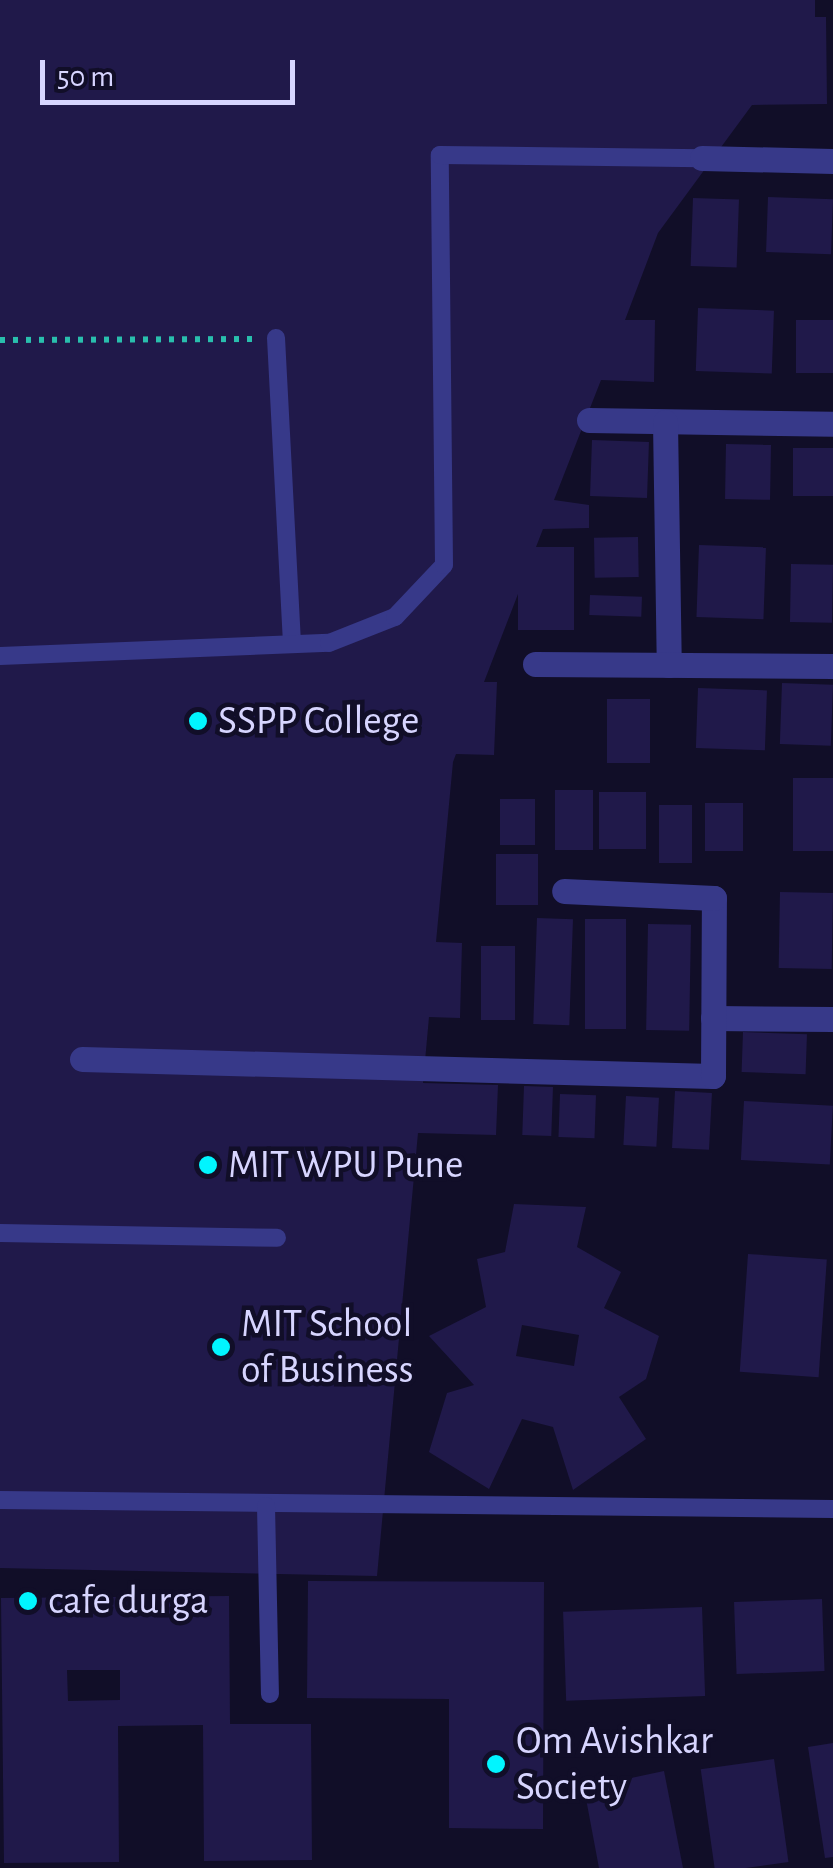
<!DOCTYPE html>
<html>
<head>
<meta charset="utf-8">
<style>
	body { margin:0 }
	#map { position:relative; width:833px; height:1868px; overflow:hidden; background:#110e28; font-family:"Alegreya Sans",sans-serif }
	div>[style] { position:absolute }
	.building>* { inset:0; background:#20194a; transform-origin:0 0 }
	.path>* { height:6px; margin-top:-3px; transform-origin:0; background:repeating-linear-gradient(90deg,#29bfad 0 5px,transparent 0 13px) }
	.service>* { height:18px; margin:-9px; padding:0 9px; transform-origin:9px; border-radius:9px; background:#373989 }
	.minor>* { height:25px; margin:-12.5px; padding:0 12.5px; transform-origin:12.5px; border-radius:12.5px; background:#373989 }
	.dots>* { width:28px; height:28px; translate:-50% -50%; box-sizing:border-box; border:5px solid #110e28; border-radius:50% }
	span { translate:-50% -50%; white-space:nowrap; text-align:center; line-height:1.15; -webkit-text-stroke:9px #110e28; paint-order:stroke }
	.poi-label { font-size:40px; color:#d7d5ff }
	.left { translate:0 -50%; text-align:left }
	.scale { position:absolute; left:40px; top:60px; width:255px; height:45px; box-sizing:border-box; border:5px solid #d7d5ff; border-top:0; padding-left:12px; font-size:30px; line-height:35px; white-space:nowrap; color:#d7d5ff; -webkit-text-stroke:8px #110e28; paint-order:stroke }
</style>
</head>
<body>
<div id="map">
	<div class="building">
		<i style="clip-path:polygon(0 0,815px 0,815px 17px,826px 17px,827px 104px,752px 105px,658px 233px,625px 320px,655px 320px,654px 382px,601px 380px,554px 500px,589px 505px,589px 528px,543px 529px,536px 547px,574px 547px,574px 630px,518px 630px,518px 594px,484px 682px,497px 682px,494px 755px,456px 754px,453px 762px,436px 942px,462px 943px,460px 1018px,429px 1017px,423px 1083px,498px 1085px,496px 1135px,418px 1133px,377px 1576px,0 1568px)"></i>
		<i style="left:768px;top:197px;width:65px;height:55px;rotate:2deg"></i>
		<i style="left:693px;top:198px;width:46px;height:68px;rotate:2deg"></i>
		<i style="left:698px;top:308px;width:76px;height:63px;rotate:2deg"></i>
		<i style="left:796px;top:320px;width:37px;height:53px"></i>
		<i style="left:592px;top:440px;width:57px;height:56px;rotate:2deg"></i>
		<i style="left:726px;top:444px;width:45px;height:55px;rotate:1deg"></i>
		<i style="left:793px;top:448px;width:40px;height:48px"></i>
		<i style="left:638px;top:537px;width:40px;height:44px;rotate:89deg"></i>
		<i style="left:699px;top:545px;width:67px;height:72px;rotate:2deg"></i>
		<i style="left:791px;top:564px;width:42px;height:58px;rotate:1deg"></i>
		<i style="left:590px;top:595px;width:52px;height:20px;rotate:2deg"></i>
		<i style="left:782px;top:683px;width:51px;height:61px;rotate:2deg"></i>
		<i style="left:698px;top:688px;width:69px;height:60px;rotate:2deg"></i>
		<i style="left:607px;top:699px;width:43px;height:64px"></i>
		<i style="left:793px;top:778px;width:40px;height:73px"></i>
		<i style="left:555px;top:790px;width:38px;height:60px"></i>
		<i style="left:599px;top:792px;width:47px;height:57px"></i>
		<i style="left:500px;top:799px;width:35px;height:46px"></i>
		<i style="left:705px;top:803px;width:38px;height:48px"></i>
		<i style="left:659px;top:805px;width:33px;height:58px"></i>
		<i style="left:496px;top:854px;width:42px;height:51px"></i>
		<i style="left:780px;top:892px;width:53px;height:76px;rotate:1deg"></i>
		<i style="left:537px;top:918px;width:36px;height:106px;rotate:2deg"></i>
		<i style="left:585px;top:919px;width:41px;height:110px"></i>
		<i style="left:648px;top:924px;width:43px;height:106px;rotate:1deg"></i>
		<i style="left:481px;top:946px;width:34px;height:74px"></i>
		<i style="left:743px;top:1032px;width:64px;height:40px;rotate:2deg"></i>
		<i style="left:524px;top:1086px;width:29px;height:49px;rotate:2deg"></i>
		<i style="left:675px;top:1091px;width:37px;height:57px;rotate:3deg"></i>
		<i style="left:560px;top:1094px;width:36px;height:43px;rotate:2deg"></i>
		<i style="left:626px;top:1096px;width:33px;height:49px;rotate:3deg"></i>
		<i style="left:744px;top:1101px;width:89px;height:59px;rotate:3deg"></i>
		<i style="clip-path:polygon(evenodd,514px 1204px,586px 1207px,577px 1247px,621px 1272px,604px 1308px,659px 1336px,646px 1379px,619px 1397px,646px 1439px,573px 1490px,553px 1427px,522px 1419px,489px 1489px,429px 1452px,447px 1393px,474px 1385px,429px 1336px,486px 1307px,477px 1259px,505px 1252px,514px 1204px,522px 1325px,579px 1335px,574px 1366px,516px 1356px,522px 1325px)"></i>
		<i style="left:748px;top:1254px;width:79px;height:118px;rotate:4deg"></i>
		<i style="clip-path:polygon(308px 1581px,544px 1582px,543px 1829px,449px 1828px,449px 1699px,307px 1698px)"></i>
		<i style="clip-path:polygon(evenodd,229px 1596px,230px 1724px,311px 1724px,312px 1860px,204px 1861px,203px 1725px,118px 1726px,119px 1862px,4px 1863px,1px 1598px,229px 1596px,67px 1670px,120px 1670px,120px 1700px,68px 1701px,67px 1670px)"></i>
		<i style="left:822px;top:1599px;width:72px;height:88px;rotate:88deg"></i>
		<i style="left:702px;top:1607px;width:89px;height:139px;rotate:88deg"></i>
		<i style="clip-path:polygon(833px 1743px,833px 1857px,825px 1858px,808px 1747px)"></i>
		<i style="left:774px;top:1759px;width:104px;height:74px;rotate:82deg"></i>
		<i style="clip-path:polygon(664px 1771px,683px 1868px,599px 1868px,584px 1788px)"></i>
	</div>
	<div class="path">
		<i style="left:0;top:340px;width:254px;rotate:-0.2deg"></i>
	</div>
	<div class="service">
		<i style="left:276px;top:338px;width:306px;rotate:87deg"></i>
		<i style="left:0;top:656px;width:329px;rotate:-2.3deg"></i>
		<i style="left:329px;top:643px;width:71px;rotate:-21.5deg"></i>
		<i style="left:395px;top:617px;width:71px;rotate:-46.7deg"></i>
		<i style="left:444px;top:565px;width:410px;rotate:-90.6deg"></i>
		<i style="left:440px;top:155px;width:262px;rotate:0.7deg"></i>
		<i style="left:0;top:1233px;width:277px;rotate:1deg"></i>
		<i style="left:0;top:1500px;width:833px;rotate:0.62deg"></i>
		<i style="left:266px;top:1506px;width:188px;rotate:88.8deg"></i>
	</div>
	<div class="minor">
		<i style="left:702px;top:158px;width:131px;rotate:1.3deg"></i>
		<i style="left:589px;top:420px;width:244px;rotate:0.9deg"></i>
		<i style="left:665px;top:422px;width:243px;rotate:89.1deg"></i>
		<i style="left:535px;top:664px;width:298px;rotate:0.4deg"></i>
		<i style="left:713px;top:1018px;width:120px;rotate:0.5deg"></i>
		<i style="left:82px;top:1059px;width:631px;rotate:1.54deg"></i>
		<i style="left:713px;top:1076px;width:178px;rotate:-89.7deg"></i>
		<i style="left:714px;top:898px;width:150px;rotate:-177.3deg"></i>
	</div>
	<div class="dots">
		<i style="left:198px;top:721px;background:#01f5ff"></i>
		<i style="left:208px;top:1165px;background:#01f5ff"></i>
		<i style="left:221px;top:1347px;background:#01f5ff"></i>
		<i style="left:28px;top:1601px;background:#01f5ff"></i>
		<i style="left:496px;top:1764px;background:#01f5ff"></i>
	</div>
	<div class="poi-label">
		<span class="left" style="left:218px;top:721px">SSPP College</span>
		<span class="left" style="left:228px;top:1165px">MIT WPU Pune</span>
		<span class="left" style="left:241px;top:1347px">MIT School<br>of Business</span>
		<span class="left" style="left:48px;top:1601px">cafe durga</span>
		<span class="left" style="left:516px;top:1764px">Om Avishkar<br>Society</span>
	</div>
	<div class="scale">50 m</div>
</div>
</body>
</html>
